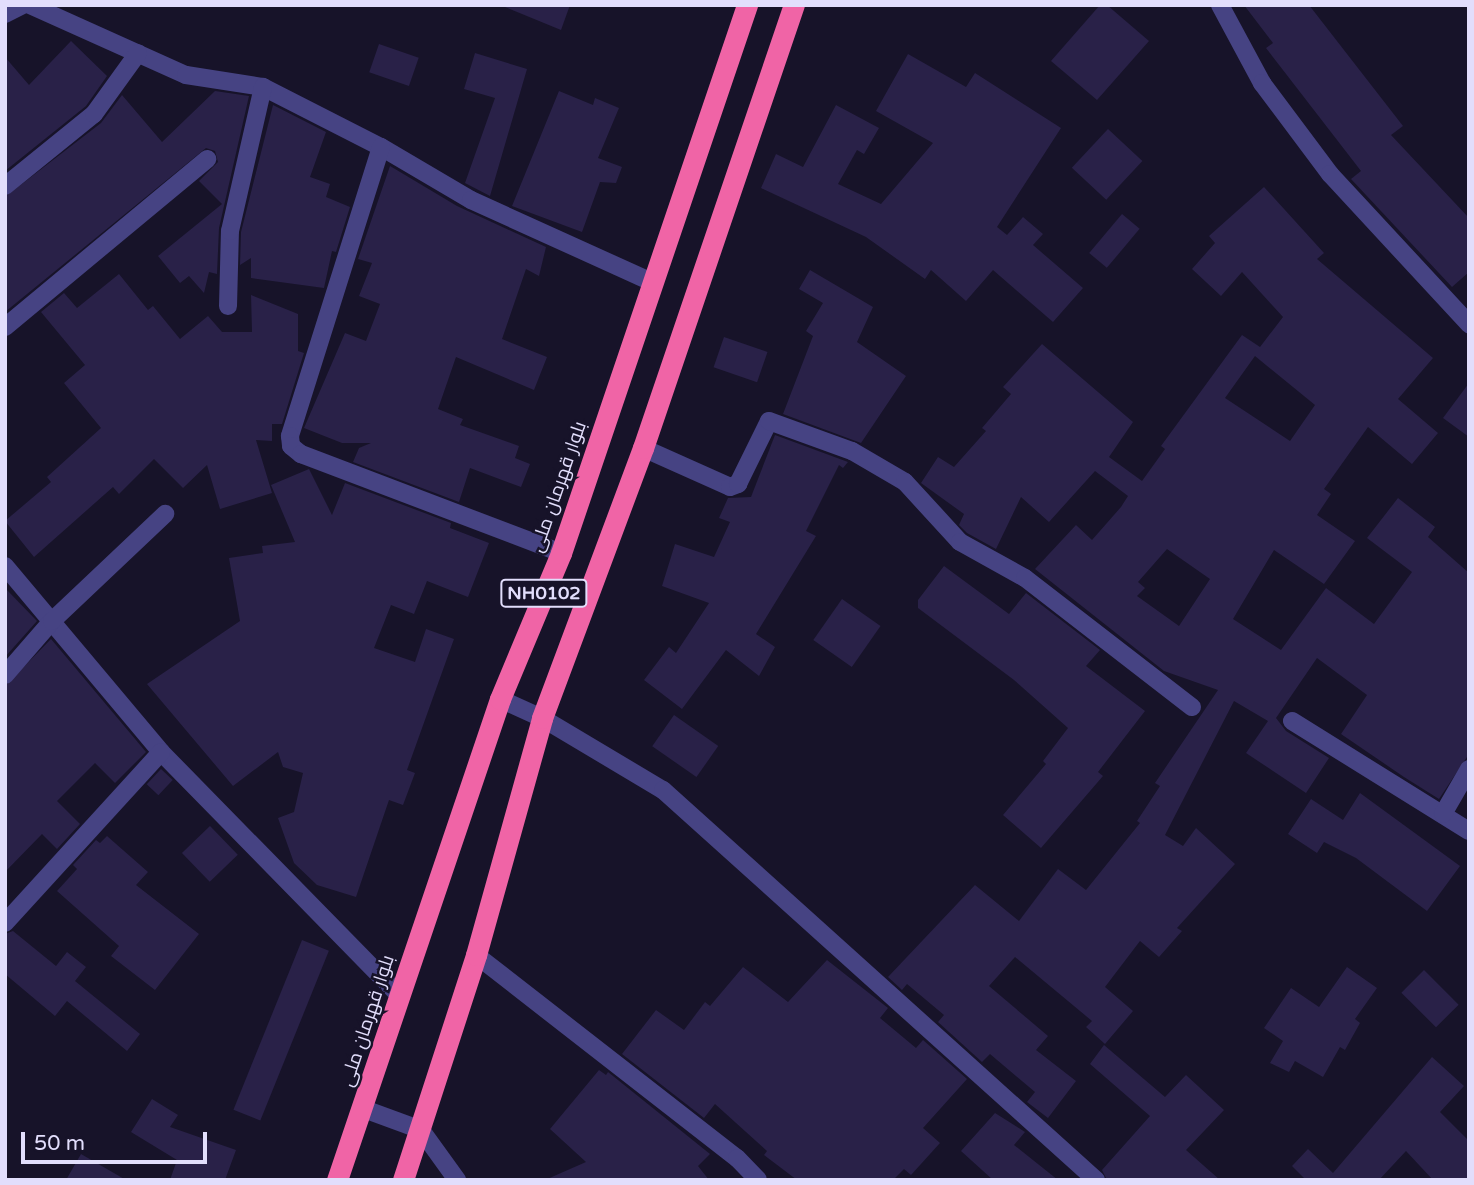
<!DOCTYPE html>
<html>
<head>
<meta charset="utf-8">
<style>
	body { margin:0 }
	#map { position:relative; width:1474px; height:1185px; overflow:hidden; background:#171329; font-family:"Varela Round",Cairo,sans-serif }
	div>[style] { position:absolute }
	.building>* { inset:0; background:#292148; transform-origin:0 0 }
	.minor>* { height:18px; margin:-9px; padding:0 9px; transform-origin:9px; border-radius:9px; background:#464383 }
	.highway>* { height:21px; margin:-10.5px; padding:0 10.5px; transform-origin:10.5px; border-radius:10.5px; background:#f064a6 }
	span { translate:-50% -50%; white-space:nowrap; text-align:center; line-height:1.15; -webkit-text-stroke:5px #171329; paint-order:stroke }
	.shield-label span { padding:2px 5px; background:#171329; border:2px solid; border-radius:5px; -webkit-text-stroke-width:0 }
	.shield-label { font-size:18px; color:#e2defc; font-weight:700 }
	.street-label { font-size:19px; color:#e2defc }
	.frame { position:absolute; inset:0; border:7px solid #e2defc; pointer-events:none }
	.scale { position:absolute; left:21px; top:1132px; width:186px; height:32px; box-sizing:border-box; border:4px solid #e2defc; border-top:0; padding-left:9px; font-size:21px; line-height:24px; white-space:nowrap; color:#e2defc; -webkit-text-stroke:5px #171329; paint-order:stroke }
</style>
</head>
<body>
<div id="map">
	<div class="building">
		<i style="clip-path:polygon(500px 5px,570px 5px,561px 30px)"></i>
		<i style="clip-path:polygon(1100px 5px,1107px 5px,1149px 41px,1097px 100px,1051px 61px)"></i>
		<i style="clip-path:polygon(1244px 5px,1309px 5px,1403px 126px,1391px 135px,1469px 218px,1469px 272px,1452px 287px,1351px 179px,1361px 171px,1266px 48px,1273px 43px)"></i>
		<i style="clip-path:polygon(71px 41px,107px 76px,86px 106px,5px 171px,5px 57px,29px 85px)"></i>
		<i style="left:379px;top:44px;width:42px;height:30px;rotate:19deg"></i>
		<i style="clip-path:polygon(475px 53px,527px 69px,490px 196px,465px 183px,495px 98px,464px 89px)"></i>
		<i style="clip-path:polygon(908px 54px,966px 87px,975px 73px,1061px 128px,997px 227px,1007px 235px,1023px 217px,1043px 234px,1033px 245px,1083px 288px,1053px 322px,993px 270px,966px 301px,931px 270px,925px 279px,866px 237px,761px 188px,776px 154px,803px 167px,836px 105px,879px 128px,864px 154px,857px 150px,838px 184px,881px 204px,933px 143px,876px 111px)"></i>
		<i style="clip-path:polygon(215px 91px,249px 96px,219px 228px,217px 274px,209px 272px,204px 293px,189px 276px,180px 283px,158px 256px,222px 204px,199px 181px,218px 162px,215px 151px,206px 148px,5px 312px,5px 197px,101px 123px,122px 95px,162px 142px)"></i>
		<i style="clip-path:polygon(559px 91px,593px 105px,595px 98px,619px 108px,598px 158px,622px 167px,616px 183px,600px 182px,582px 232px,512px 206px)"></i>
		<i style="clip-path:polygon(273px 105px,326px 132px,310px 177px,330px 184px,326px 197px,350px 207px,336px 252px,332px 251px,324px 288px,251px 278px,251px 258px,240px 265px,241px 232px)"></i>
		<i style="left:1108px;top:129px;width:47px;height:53px;rotate:43deg"></i>
		<i style="clip-path:polygon(390px 166px,457px 206px,546px 247px,539px 276px,526px 269px,502px 339px,547px 357px,534px 390px,456px 357px,438px 409px,463px 419px,460px 425px,519px 446px,515px 458px,530px 464px,521px 487px,470px 468px,459px 502px,353px 462px,359px 448px,371px 443px,342px 443px,304px 428px,345px 333px,366px 341px,380px 304px,359px 296px,372px 263px,358px 259px)"></i>
		<i style="clip-path:polygon(evenodd,1264px 187px,1324px 253px,1317px 259px,1433px 358px,1398px 399px,1438px 433px,1412px 464px,1368px 427px,1324px 489px,1331px 494px,1317px 515px,1355px 541px,1324px 584px,1274px 550px,1233px 619px,1281px 650px,1326px 588px,1374px 624px,1412px 572px,1367px 538px,1398px 498px,1435px 527px,1428px 537px,1469px 573px,1469px 754px,1439px 799px,1404px 777px,1341px 734px,1367px 695px,1317px 658px,1276px 718px,1286px 731px,1329px 758px,1306px 793px,1246px 753px,1268px 721px,1234px 701px,1165px 835px,1183px 846px,1196px 828px,1235px 864px,1177px 928px,1182px 931px,1159px 957px,1140px 941px,1105px 987px,1133px 1011px,1105px 1044px,1086px 1027px,1092px 1021px,1015px 957px,989px 986px,1048px 1036px,1036px 1050px,1076px 1081px,1048px 1118px,1027px 1102px,1035px 1092px,990px 1054px,982px 1062px,938px 1022px,944px 1015px,907px 984px,902px 990px,888px 977px,975px 885px,1019px 921px,1058px 869px,1086px 890px,1140px 823px,1137px 821px,1160px 786px,1155px 783px,1218px 690px,1164px 671px,1035px 569px,1076px 525px,1092px 540px,1121px 507px,1128px 496px,1095px 471px,1049px 522px,1021px 497px,996px 549px,967px 533px,959px 525px,964px 514px,921px 483px,938px 457px,954px 467px,986px 431px,982px 428px,1011px 394px,1003px 387px,1042px 344px,1133px 422px,1109px 457px,1142px 481px,1165px 449px,1161px 446px,1242px 335px,1260px 347px,1283px 317px,1242px 272px,1221px 296px,1192px 269px,1215px 243px,1209px 236px,1264px 187px,1255px 356px,1315px 405px,1290px 441px,1225px 398px,1255px 356px,1264px 187px,1167px 549px,1210px 579px,1179px 626px,1137px 596px,1145px 588px,1138px 582px,1167px 549px)"></i>
		<i style="left:1122px;top:214px;width:23px;height:51px;rotate:40deg"></i>
		<i style="clip-path:polygon(810px 270px,873px 307px,857px 342px,906px 376px,861px 443px,783px 414px,813px 336px,806px 331px,823px 303px,799px 289px)"></i>
		<i style="clip-path:polygon(119px 274px,148px 310px,153px 306px,180px 339px,208px 316px,222px 332px,252px 332px,251px 295px,298px 314px,298px 351px,304px 353px,282px 424px,272px 424px,272px 441px,256px 440px,272px 493px,220px 509px,207px 465px,183px 488px,154px 459px,119px 494px,113px 487px,34px 557px,5px 521px,51px 482px,47px 477px,101px 428px,64px 383px,85px 365px,41px 312px,64px 293px,77px 308px)"></i>
		<i style="left:724px;top:337px;width:46px;height:32px;rotate:19deg"></i>
		<i style="clip-path:polygon(1469px 383px,1469px 437px,1443px 418px)"></i>
		<i style="clip-path:polygon(775px 435px,848px 462px,843px 468px,839px 465px,806px 531px,816px 536px,756px 634px,775px 647px,759px 676px,726px 650px,682px 709px,644px 680px,669px 647px,676px 653px,709px 603px,662px 586px,675px 544px,714px 557px,730px 522px,719px 518px,728px 498px,751px 497px)"></i>
		<i style="clip-path:polygon(309px 469px,332px 515px,345px 483px,451px 523px,450px 528px,489px 543px,468px 597px,427px 581px,414px 614px,391px 605px,374px 648px,415px 662px,426px 629px,454px 639px,407px 770px,415px 773px,403px 805px,389px 800px,356px 897px,317px 885px,294px 863px,278px 818px,294px 812px,303px 773px,283px 767px,278px 752px,233px 786px,147px 684px,240px 621px,229px 558px,263px 553px,262px 546px,295px 542px,271px 485px)"></i>
		<i style="clip-path:polygon(944px 566px,1009px 614px,1026px 593px,1100px 650px,1086px 666px,1145px 711px,1098px 772px,1103px 776px,1041px 848px,1003px 815px,1046px 764px,1043px 761px,1068px 728px,1014px 680px,918px 608px,918px 600px)"></i>
		<i style="clip-path:polygon(5px 588px,37px 621px,5px 657px)"></i>
		<i style="left:842px;top:599px;width:47px;height:50px;rotate:35deg"></i>
		<i style="clip-path:polygon(51px 639px,146px 752px,115px 783px,95px 763px,57px 801px,80px 824px,57px 849px,42px 834px,5px 872px,5px 686px)"></i>
		<i style="left:674px;top:715px;width:54px;height:38px;rotate:35deg"></i>
		<i style="left:161px;top:769px;width:16px;height:21px;rotate:43deg"></i>
		<i style="clip-path:polygon(1360px 793px,1460px 866px,1427px 911px,1356px 858px,1324px 842px,1317px 853px,1288px 834px,1311px 799px,1343px 820px)"></i>
		<i style="left:210px;top:826px;width:40px;height:39px;rotate:46deg"></i>
		<i style="clip-path:polygon(107px 836px,148px 872px,136px 885px,199px 934px,155px 990px,111px 956px,119px 946px,57px 891px,77px 869px,73px 865px,96px 840px,100px 843px)"></i>
		<i style="clip-path:polygon(13px 931px,56px 966px,67px 952px,86px 967px,75px 981px,140px 1034px,127px 1051px,67px 1001px,55px 1016px,5px 974px,5px 934px)"></i>
		<i style="left:302px;top:940px;width:29px;height:183px;rotate:22deg"></i>
		<i style="clip-path:polygon(827px 960px,888px 1008px,880px 1018px,916px 1048px,923px 1040px,967px 1079px,923px 1128px,940px 1143px,911px 1175px,904px 1169px,893px 1180px,797px 1180px,764px 1155px,767px 1151px,715px 1104px,704px 1118px,622px 1054px,656px 1010px,684px 1030px,705px 1002px,710px 1006px,743px 967px,788px 1002px)"></i>
		<i style="clip-path:polygon(1347px 967px,1377px 988px,1355px 1019px,1360px 1023px,1345px 1050px,1340px 1047px,1323px 1077px,1295px 1061px,1289px 1072px,1270px 1063px,1283px 1041px,1264px 1028px,1291px 988px,1319px 1007px)"></i>
		<i style="left:1424px;top:970px;width:49px;height:32px;rotate:45deg"></i>
		<i style="clip-path:polygon(1104px 1045px,1165px 1097px,1186px 1075px,1224px 1110px,1186px 1150px,1220px 1180px,1107px 1180px,1102px 1170px,1150px 1116px,1090px 1064px)"></i>
		<i style="clip-path:polygon(1432px 1057px,1464px 1086px,1440px 1112px,1469px 1141px,1469px 1180px,1433px 1180px,1406px 1151px,1379px 1180px,1306px 1180px,1292px 1166px,1308px 1149px,1333px 1173px)"></i>
		<i style="clip-path:polygon(599px 1070px,606px 1075px,608px 1072px,710px 1154px,698px 1166px,709px 1180px,545px 1180px,586px 1162px,550px 1129px)"></i>
		<i style="clip-path:polygon(152px 1099px,178px 1115px,170px 1127px,236px 1150px,225px 1180px,170px 1180px,177px 1160px,131px 1132px)"></i>
		<i style="clip-path:polygon(995px 1113px,1025px 1132px,1014px 1145px,1058px 1180px,993px 1180px,961px 1151px)"></i>
		<i style="clip-path:polygon(81px 1154px,126px 1180px,66px 1180px)"></i>
	</div>
	<div class="minor">
		<i style="left:30px;top:5px;width:171px;rotate:24.2deg"></i>
		<i style="left:186px;top:75px;width:78px;rotate:8.9deg"></i>
		<i style="left:263px;top:87px;width:132px;rotate:27deg"></i>
		<i style="left:381px;top:147px;width:104px;rotate:30.5deg"></i>
		<i style="left:471px;top:200px;width:201px;rotate:24.4deg"></i>
		<i style="left:1220px;top:5px;width:89px;rotate:61.7deg"></i>
		<i style="left:1262px;top:83px;width:114px;rotate:53.2deg"></i>
		<i style="left:1330px;top:174px;width:205px;rotate:47.2deg"></i>
		<i style="left:5px;top:14px;width:20px;rotate:-27deg"></i>
		<i style="left:381px;top:147px;width:303px;rotate:107.5deg"></i>
		<i style="left:290px;top:436px;width:10px;rotate:84deg"></i>
		<i style="left:291px;top:446px;width:13px;rotate:39deg"></i>
		<i style="left:301px;top:454px;width:278px;rotate:20.8deg"></i>
		<i style="left:5px;top:186px;width:114px;rotate:-39deg"></i>
		<i style="left:94px;top:114px;width:75px;rotate:-54.2deg"></i>
		<i style="left:228px;top:306px;width:75px;rotate:-88.5deg"></i>
		<i style="left:230px;top:231px;width:148px;rotate:-77.1deg"></i>
		<i style="left:5px;top:327px;width:263px;rotate:-39.7deg"></i>
		<i style="left:643px;top:448px;width:95px;rotate:24.1deg"></i>
		<i style="left:730px;top:487px;width:9px;rotate:-21deg"></i>
		<i style="left:738px;top:484px;width:70px;rotate:-63.8deg"></i>
		<i style="left:769px;top:421px;width:88px;rotate:19.9deg"></i>
		<i style="left:852px;top:451px;width:61px;rotate:30.3deg"></i>
		<i style="left:905px;top:482px;width:81px;rotate:47.5deg"></i>
		<i style="left:960px;top:542px;width:74px;rotate:29deg"></i>
		<i style="left:1025px;top:578px;width:211px;rotate:37.7deg"></i>
		<i style="left:5px;top:566px;width:243px;rotate:50deg"></i>
		<i style="left:161px;top:752px;width:340px;rotate:45.6deg"></i>
		<i style="left:5px;top:675px;width:72px;rotate:-49deg"></i>
		<i style="left:52px;top:621px;width:156px;rotate:-43.4deg"></i>
		<i style="left:500px;top:699px;width:46px;rotate:24.3deg"></i>
		<i style="left:542px;top:718px;width:141px;rotate:30.8deg"></i>
		<i style="left:663px;top:790px;width:583px;rotate:42.01deg"></i>
		<i style="left:1292px;top:721px;width:208px;rotate:31.9deg"></i>
		<i style="left:1443px;top:814px;width:52px;rotate:-60deg"></i>
		<i style="left:5px;top:923px;width:231px;rotate:-47.6deg"></i>
		<i style="left:476px;top:955px;width:331px;rotate:37.9deg"></i>
		<i style="left:737px;top:1158px;width:30px;rotate:46deg"></i>
		<i style="left:364px;top:1109px;width:61px;rotate:20.2deg"></i>
		<i style="left:421px;top:1130px;width:62px;rotate:54.2deg"></i>
	</div>
	<div class="highway">
		<i style="left:337px;top:1180px;width:508px;rotate:-71.28deg"></i>
		<i style="left:500px;top:699px;width:158px;rotate:-67.3deg"></i>
		<i style="left:561px;top:553px;width:579px;rotate:-71.25deg"></i>
		<i style="left:403px;top:1180px;width:237px;rotate:-72deg"></i>
		<i style="left:476px;top:955px;width:246px;rotate:-74.4deg"></i>
		<i style="left:542px;top:718px;width:288px;rotate:-69.5deg"></i>
		<i style="left:643px;top:448px;width:468px;rotate:-71.2deg"></i>
	</div>
	<div class="shield-label">
		<span style="left:544px;top:593px">NH0102</span>
	</div>
	<div class="street-label">
		<span style="left:559px;top:487px;rotate:-71deg">بلوار قهرمان ملی</span>
		<span style="left:368px;top:1021px;rotate:-72deg">بلوار قهرمان ملی</span>
	</div>
	<div class="frame"></div>
	<div class="scale">50 m</div>
</div>
</body>
</html>
